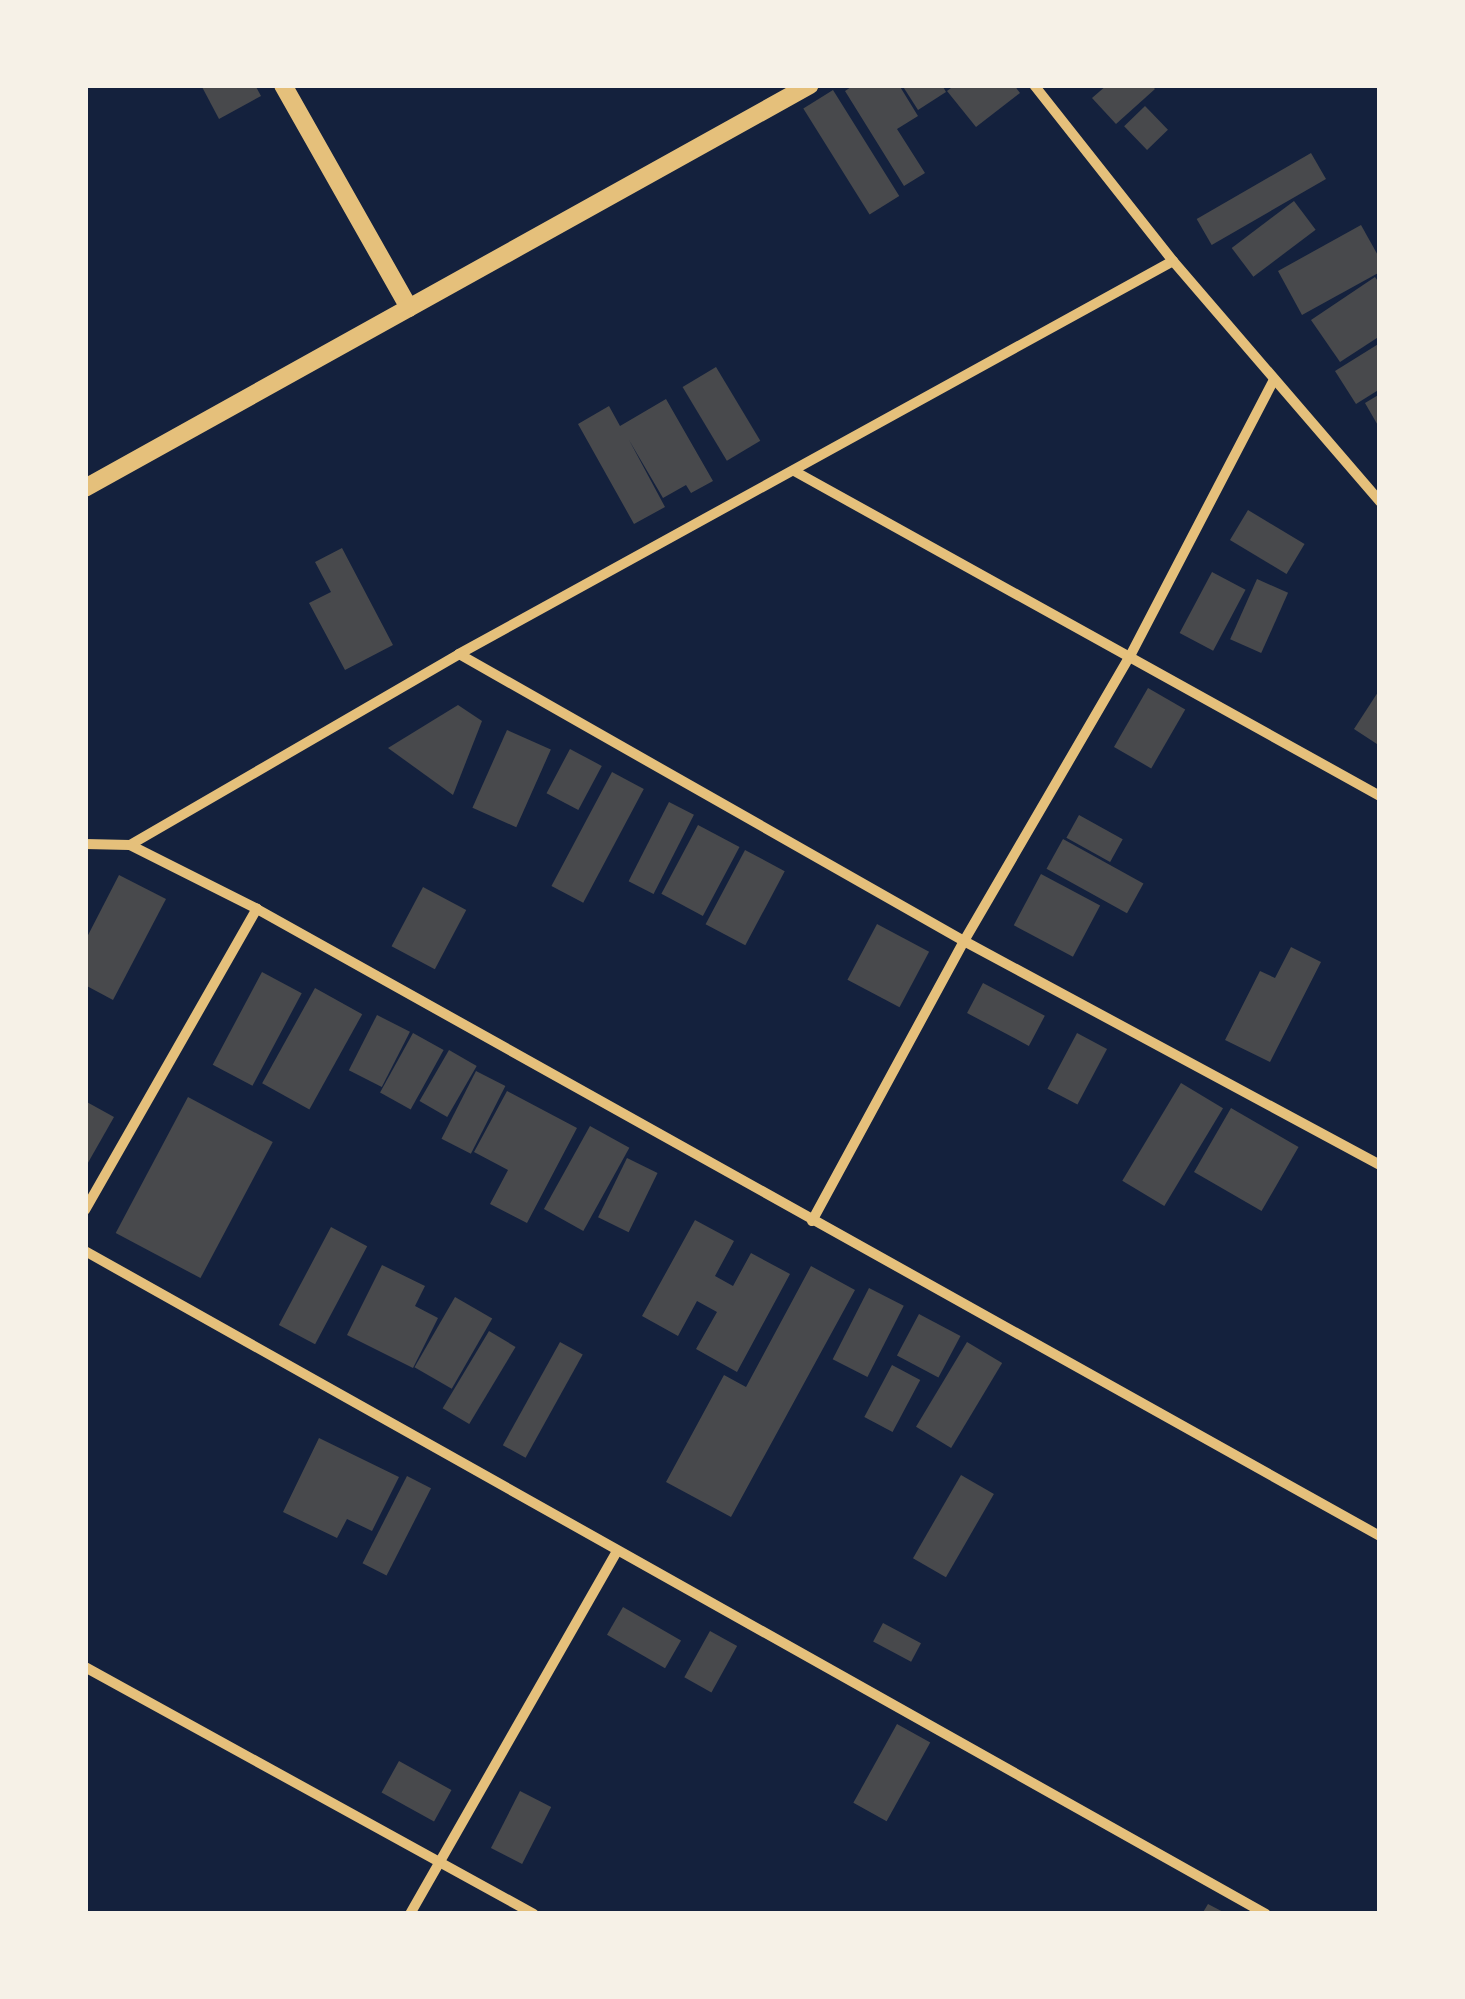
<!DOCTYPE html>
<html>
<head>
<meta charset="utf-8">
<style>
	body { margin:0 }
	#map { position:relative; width:1465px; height:1999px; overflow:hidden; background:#14213d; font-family:Arial,sans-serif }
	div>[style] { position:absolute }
	.building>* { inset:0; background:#48494c; transform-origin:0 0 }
	.minor>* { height:10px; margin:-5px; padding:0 5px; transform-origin:5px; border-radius:5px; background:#e5c07b }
	.tertiary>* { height:18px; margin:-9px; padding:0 9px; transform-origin:9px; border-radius:9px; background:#e5c07b }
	span { translate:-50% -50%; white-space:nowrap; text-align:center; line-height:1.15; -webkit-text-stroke:8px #f6f1e7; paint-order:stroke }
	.frame { position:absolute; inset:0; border:88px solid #f6f1e7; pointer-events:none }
</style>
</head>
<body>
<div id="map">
	<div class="building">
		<i style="clip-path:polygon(201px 85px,255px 85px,261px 96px,219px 119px)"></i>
		<i style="clip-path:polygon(854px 85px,899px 85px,918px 116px,897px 129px,925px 173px,904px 186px,845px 91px)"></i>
		<i style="clip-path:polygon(902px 85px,942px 85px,946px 92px,918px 110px)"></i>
		<i style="clip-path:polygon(955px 85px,1014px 85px,1020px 93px,976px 127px,947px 91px)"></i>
		<i style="clip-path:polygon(1107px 85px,1151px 85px,1155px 89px,1116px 124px,1092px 98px)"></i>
		<i style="left:833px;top:90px;width:125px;height:35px;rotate:58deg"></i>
		<i style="left:1145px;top:106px;width:33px;height:29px;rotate:46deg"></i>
		<i style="left:1311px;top:153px;width:30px;height:132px;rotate:60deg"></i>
		<i style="left:1294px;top:201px;width:36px;height:78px;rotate:53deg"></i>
		<i style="clip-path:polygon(1361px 225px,1380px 259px,1380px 272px,1302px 315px,1278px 271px)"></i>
		<i style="clip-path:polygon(1375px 277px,1380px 284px,1380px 336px,1340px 362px,1311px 320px)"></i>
		<i style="clip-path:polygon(1380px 343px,1380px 389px,1356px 404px,1335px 371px)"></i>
		<i style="left:716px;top:367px;width:86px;height:39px;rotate:59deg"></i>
		<i style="clip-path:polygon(1380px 394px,1380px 429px,1365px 403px)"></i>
		<i style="clip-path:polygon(666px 399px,713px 481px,691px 493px,686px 485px,663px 498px,629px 440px,665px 507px,634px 524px,578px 424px,609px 406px,620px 426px)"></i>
		<i style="left:1248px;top:510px;width:66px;height:35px;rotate:31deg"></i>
		<i style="clip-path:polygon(342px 548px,393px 645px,345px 670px,309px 603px,331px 592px,315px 562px)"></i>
		<i style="left:1212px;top:572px;width:38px;height:69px;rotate:28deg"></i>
		<i style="left:1257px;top:579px;width:34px;height:66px;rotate:24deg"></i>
		<i style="left:1148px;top:688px;width:43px;height:68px;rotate:30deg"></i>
		<i style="clip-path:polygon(1380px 689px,1380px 746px,1354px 729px)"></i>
		<i style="clip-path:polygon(458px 705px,482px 721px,453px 795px,388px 748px)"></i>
		<i style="left:507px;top:730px;width:48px;height:85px;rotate:24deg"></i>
		<i style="left:570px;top:749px;width:36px;height:50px;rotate:28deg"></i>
		<i style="left:612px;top:772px;width:36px;height:129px;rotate:28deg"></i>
		<i style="left:669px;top:802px;width:28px;height:89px;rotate:27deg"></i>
		<i style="left:1079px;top:815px;width:50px;height:26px;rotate:29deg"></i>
		<i style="left:698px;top:825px;width:47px;height:78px;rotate:28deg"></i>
		<i style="left:1063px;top:839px;width:92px;height:34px;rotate:29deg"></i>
		<i style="left:745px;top:850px;width:45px;height:84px;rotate:28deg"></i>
		<i style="left:1041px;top:874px;width:67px;height:58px;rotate:28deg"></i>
		<i style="clip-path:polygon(119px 875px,166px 899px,113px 1000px,85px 985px,85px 941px)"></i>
		<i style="left:423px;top:887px;width:49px;height:67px;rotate:28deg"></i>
		<i style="left:877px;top:924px;width:59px;height:63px;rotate:28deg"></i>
		<i style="clip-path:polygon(1291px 947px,1321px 962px,1270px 1062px,1225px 1040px,1260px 971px,1275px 978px)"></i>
		<i style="left:262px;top:972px;width:45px;height:105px;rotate:28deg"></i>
		<i style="left:983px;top:983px;width:70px;height:34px;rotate:28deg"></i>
		<i style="left:315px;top:988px;width:54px;height:109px;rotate:29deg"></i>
		<i style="left:377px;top:1015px;width:37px;height:62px;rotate:27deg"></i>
		<i style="left:413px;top:1033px;width:35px;height:68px;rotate:29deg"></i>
		<i style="left:1077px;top:1033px;width:34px;height:63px;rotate:28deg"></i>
		<i style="left:449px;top:1050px;width:32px;height:59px;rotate:30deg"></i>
		<i style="left:476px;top:1071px;width:33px;height:76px;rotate:27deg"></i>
		<i style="left:1181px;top:1083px;width:49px;height:114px;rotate:31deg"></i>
		<i style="clip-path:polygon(507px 1091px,577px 1128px,527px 1223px,490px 1204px,508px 1170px,474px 1152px)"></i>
		<i style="left:188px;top:1097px;width:96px;height:154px;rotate:28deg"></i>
		<i style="clip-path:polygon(85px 1101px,114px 1117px,85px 1168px)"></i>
		<i style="left:1231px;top:1108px;width:78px;height:74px;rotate:30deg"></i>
		<i style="left:590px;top:1126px;width:45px;height:95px;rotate:29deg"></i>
		<i style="left:627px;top:1158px;width:34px;height:66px;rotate:26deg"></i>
		<i style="clip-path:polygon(695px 1220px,734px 1241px,715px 1276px,733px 1286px,751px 1253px,790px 1274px,737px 1372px,696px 1349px,717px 1312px,697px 1301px,678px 1336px,642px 1316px)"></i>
		<i style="left:331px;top:1227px;width:41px;height:111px;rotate:28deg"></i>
		<i style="clip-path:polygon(382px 1265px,425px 1286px,415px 1306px,438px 1318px,413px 1368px,347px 1335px)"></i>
		<i style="clip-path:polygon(811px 1266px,855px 1290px,731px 1517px,666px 1482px,724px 1375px,746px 1387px)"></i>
		<i style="left:869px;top:1288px;width:39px;height:80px;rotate:27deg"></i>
		<i style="left:455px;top:1297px;width:43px;height:81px;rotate:30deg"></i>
		<i style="left:919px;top:1314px;width:47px;height:47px;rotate:28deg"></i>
		<i style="left:489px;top:1331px;width:31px;height:90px;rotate:31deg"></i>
		<i style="left:560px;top:1342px;width:26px;height:118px;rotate:29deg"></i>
		<i style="left:967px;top:1342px;width:41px;height:99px;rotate:31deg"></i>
		<i style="left:892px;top:1365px;width:32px;height:59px;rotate:28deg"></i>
		<i style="clip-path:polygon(319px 1438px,399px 1477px,372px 1531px,347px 1519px,337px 1538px,283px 1512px)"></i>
		<i style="left:961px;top:1475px;width:38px;height:96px;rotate:30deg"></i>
		<i style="left:407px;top:1476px;width:27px;height:98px;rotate:27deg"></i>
		<i style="left:623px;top:1607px;width:67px;height:32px;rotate:30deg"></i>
		<i style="left:883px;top:1623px;width:43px;height:21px;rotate:28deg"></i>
		<i style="left:710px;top:1631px;width:31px;height:53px;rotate:29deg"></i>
		<i style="left:897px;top:1724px;width:38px;height:90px;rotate:29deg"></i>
		<i style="left:399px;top:1761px;width:60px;height:36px;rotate:29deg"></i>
		<i style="left:520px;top:1791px;width:35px;height:64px;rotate:27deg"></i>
		<i style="clip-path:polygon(1208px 1904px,1227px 1914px,1202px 1914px)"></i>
	</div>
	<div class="minor">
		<i style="left:1034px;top:85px;width:224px;rotate:51.7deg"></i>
		<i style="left:1173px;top:261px;width:318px;rotate:49.3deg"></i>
		<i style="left:796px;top:472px;width:668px;rotate:29.02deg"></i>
		<i style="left:459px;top:654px;width:581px;rotate:29.61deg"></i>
		<i style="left:964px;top:941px;width:472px;rotate:28.3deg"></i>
		<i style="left:85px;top:844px;width:45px;rotate:1.3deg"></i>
		<i style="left:130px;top:845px;width:142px;rotate:26.7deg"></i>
		<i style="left:257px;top:909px;width:1286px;rotate:29.18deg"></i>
		<i style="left:130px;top:845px;width:380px;rotate:-30.1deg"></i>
		<i style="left:459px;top:654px;width:815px;rotate:-28.83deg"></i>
		<i style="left:85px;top:1210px;width:347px;rotate:-60.3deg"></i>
		<i style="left:812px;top:1221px;width:319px;rotate:-61.5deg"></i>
		<i style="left:964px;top:941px;width:328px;rotate:-59.8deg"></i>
		<i style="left:1129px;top:658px;width:314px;rotate:-62.5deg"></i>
		<i style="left:85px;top:1251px;width:1354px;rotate:29.31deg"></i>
		<i style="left:85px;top:1667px;width:512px;rotate:28.82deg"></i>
		<i style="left:410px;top:1914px;width:418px;rotate:-60.3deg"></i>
	</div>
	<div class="tertiary">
		<i style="left:283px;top:85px;width:256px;rotate:60.5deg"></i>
		<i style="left:85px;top:488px;width:829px;rotate:-29.07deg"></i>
	</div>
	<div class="frame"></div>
</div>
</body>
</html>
